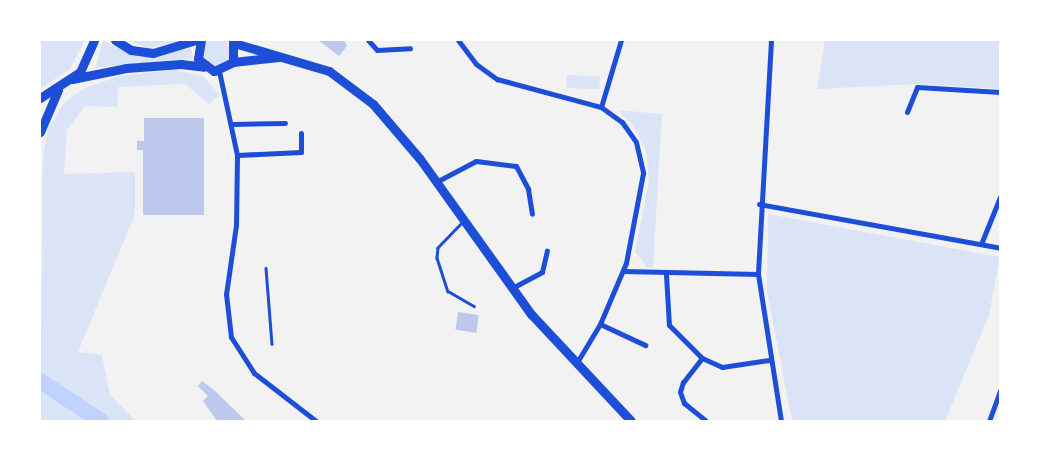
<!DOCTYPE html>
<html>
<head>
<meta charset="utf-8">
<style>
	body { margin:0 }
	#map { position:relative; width:1040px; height:461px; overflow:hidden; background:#f2f2f2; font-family:Karla,sans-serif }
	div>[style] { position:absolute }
	.green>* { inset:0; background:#dbe4f7; transform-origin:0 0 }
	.river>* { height:16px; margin:-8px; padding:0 8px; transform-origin:8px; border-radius:8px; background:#bfd3fe }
	.building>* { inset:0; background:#bdc9ec; transform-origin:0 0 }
	.service>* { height:2.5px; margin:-1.25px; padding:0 1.25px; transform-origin:1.25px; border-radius:1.25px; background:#1d4ed8 }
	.minor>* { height:5px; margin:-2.5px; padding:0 2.5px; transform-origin:2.5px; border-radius:2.5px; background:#1d4ed8 }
	.primary>* { height:9px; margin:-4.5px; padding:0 4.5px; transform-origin:4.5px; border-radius:4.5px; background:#1d4ed8 }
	span { translate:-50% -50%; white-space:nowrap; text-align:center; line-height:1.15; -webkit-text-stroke:4.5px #fff; paint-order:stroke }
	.frame { position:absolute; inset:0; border:41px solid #fff; pointer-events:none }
</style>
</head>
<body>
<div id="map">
	<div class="green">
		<i style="clip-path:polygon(40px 40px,85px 40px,70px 69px,40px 89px)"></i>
		<i style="clip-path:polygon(103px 40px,140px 58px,191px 48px,193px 58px,95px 68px)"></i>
		<i style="clip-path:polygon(124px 40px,184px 40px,149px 48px)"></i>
		<i style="clip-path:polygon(207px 40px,227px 40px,230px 60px,213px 67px,202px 57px)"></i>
		<i style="clip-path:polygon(825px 40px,1000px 40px,1000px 89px,917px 84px,817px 89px)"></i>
		<i style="clip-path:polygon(174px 70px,203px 76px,220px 95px,209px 104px,185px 84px,118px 87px,117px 107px,85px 106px,67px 130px,64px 174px,135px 172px,135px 214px,78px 352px,102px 355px,110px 395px,136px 421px,40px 421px,43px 156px,48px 128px,64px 103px,85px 88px,119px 76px)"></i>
		<i style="left:567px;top:75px;width:33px;height:13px;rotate:2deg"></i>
		<i style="clip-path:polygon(618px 110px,662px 114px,653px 268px,647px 267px,635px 252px,649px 181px,646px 150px,633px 125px)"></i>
		<i style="clip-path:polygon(768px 214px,1000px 257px,989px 315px,945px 421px,792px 421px,767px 291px)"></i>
	</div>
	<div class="river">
		<i style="left:40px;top:381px;width:73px;rotate:33.3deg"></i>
	</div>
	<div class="building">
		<i style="clip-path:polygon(318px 40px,344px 40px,347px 46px,339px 56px)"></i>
		<i style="clip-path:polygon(144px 118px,204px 118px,204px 215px,143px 215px,143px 150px,137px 150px,137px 141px,144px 141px)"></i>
		<i style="left:458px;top:312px;width:21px;height:18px;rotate:8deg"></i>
		<i style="clip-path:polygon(202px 381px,214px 390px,246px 421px,217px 421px,203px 401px,208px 396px,198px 386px)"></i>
	</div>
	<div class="service">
		<i style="left:463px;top:222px;width:36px;rotate:134deg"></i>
		<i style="left:438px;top:248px;width:10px;rotate:96deg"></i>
		<i style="left:437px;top:258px;width:35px;rotate:72deg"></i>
		<i style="left:448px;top:291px;width:30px;rotate:30deg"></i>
		<i style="left:266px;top:268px;width:76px;rotate:85.5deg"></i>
	</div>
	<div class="minor">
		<i style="left:368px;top:40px;width:13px;rotate:48deg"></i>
		<i style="left:377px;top:50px;width:33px;rotate:-3deg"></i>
		<i style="left:458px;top:40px;width:30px;rotate:53deg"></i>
		<i style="left:476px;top:64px;width:26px;rotate:36deg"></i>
		<i style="left:497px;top:79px;width:108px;rotate:15.1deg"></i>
		<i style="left:601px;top:107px;width:26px;rotate:36deg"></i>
		<i style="left:622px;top:122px;width:24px;rotate:55deg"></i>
		<i style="left:636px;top:142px;width:32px;rotate:77deg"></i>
		<i style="left:643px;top:173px;width:92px;rotate:100.7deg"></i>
		<i style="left:626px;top:263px;width:66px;rotate:113.1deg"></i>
		<i style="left:600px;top:324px;width:47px;rotate:121deg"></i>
		<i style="left:771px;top:40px;width:234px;rotate:93.2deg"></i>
		<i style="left:758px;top:274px;width:149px;rotate:81.1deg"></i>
		<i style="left:219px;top:71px;width:86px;rotate:77.9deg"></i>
		<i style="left:237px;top:155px;width:70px;rotate:90.8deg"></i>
		<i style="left:236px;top:225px;width:70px;rotate:98.2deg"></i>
		<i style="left:226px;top:294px;width:43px;rotate:83.4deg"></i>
		<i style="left:231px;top:337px;width:43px;rotate:57.4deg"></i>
		<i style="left:254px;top:373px;width:78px;rotate:37.7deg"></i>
		<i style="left:601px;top:107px;width:70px;rotate:-73.4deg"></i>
		<i style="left:907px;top:112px;width:27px;rotate:-68deg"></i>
		<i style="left:917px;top:87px;width:83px;rotate:3.4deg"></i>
		<i style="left:233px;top:124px;width:52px;rotate:-1.1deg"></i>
		<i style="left:237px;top:155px;width:64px;rotate:-2.7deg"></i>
		<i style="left:301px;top:152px;width:19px;rotate:-90deg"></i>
		<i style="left:436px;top:182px;width:45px;rotate:-27.7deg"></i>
		<i style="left:476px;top:161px;width:40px;rotate:7.1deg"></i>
		<i style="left:516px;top:166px;width:26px;rotate:62deg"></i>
		<i style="left:528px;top:189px;width:25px;rotate:81deg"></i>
		<i style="left:759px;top:204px;width:245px;rotate:10.3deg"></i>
		<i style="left:981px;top:244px;width:51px;rotate:-68deg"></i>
		<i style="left:623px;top:271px;width:135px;rotate:1.3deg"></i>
		<i style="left:666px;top:275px;width:50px;rotate:86.6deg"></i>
		<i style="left:669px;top:325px;width:47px;rotate:45deg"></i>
		<i style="left:702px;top:358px;width:22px;rotate:24deg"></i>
		<i style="left:722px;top:367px;width:48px;rotate:-8.5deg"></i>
		<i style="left:512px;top:288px;width:34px;rotate:-28deg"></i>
		<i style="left:542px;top:272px;width:22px;rotate:-77deg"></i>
		<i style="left:600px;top:324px;width:50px;rotate:25deg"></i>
		<i style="left:702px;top:358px;width:31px;rotate:128deg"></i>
		<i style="left:683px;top:382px;width:10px;rotate:107deg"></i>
		<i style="left:680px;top:392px;width:12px;rotate:70deg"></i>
		<i style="left:684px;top:403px;width:28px;rotate:39deg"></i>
		<i style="left:989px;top:421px;width:33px;rotate:-70deg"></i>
	</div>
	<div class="primary">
		<i style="left:115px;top:40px;width:19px;rotate:32deg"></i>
		<i style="left:131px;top:50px;width:22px;rotate:8deg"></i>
		<i style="left:153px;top:53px;width:45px;rotate:-16.8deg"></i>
		<i style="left:201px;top:40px;width:19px;rotate:99deg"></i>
		<i style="left:198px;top:59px;width:20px;rotate:37deg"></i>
		<i style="left:214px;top:71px;width:21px;rotate:-25deg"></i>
		<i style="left:233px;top:62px;width:22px;rotate:-90deg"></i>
		<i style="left:234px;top:43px;width:99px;rotate:16.4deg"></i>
		<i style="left:329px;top:71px;width:55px;rotate:36.9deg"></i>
		<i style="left:373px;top:104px;width:72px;rotate:49.5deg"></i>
		<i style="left:420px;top:159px;width:191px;rotate:54.4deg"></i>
		<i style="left:531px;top:314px;width:146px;rotate:46.9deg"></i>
		<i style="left:233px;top:62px;width:46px;rotate:-6.2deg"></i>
		<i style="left:72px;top:79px;width:55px;rotate:-11.5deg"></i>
		<i style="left:126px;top:68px;width:55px;rotate:-4.2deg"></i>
		<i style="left:181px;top:64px;width:23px;rotate:7deg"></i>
		<i style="left:40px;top:98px;width:48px;rotate:-33deg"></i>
		<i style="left:80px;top:72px;width:35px;rotate:-66deg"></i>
		<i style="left:40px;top:132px;width:46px;rotate:-66.8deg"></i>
	</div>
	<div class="frame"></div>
</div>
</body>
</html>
